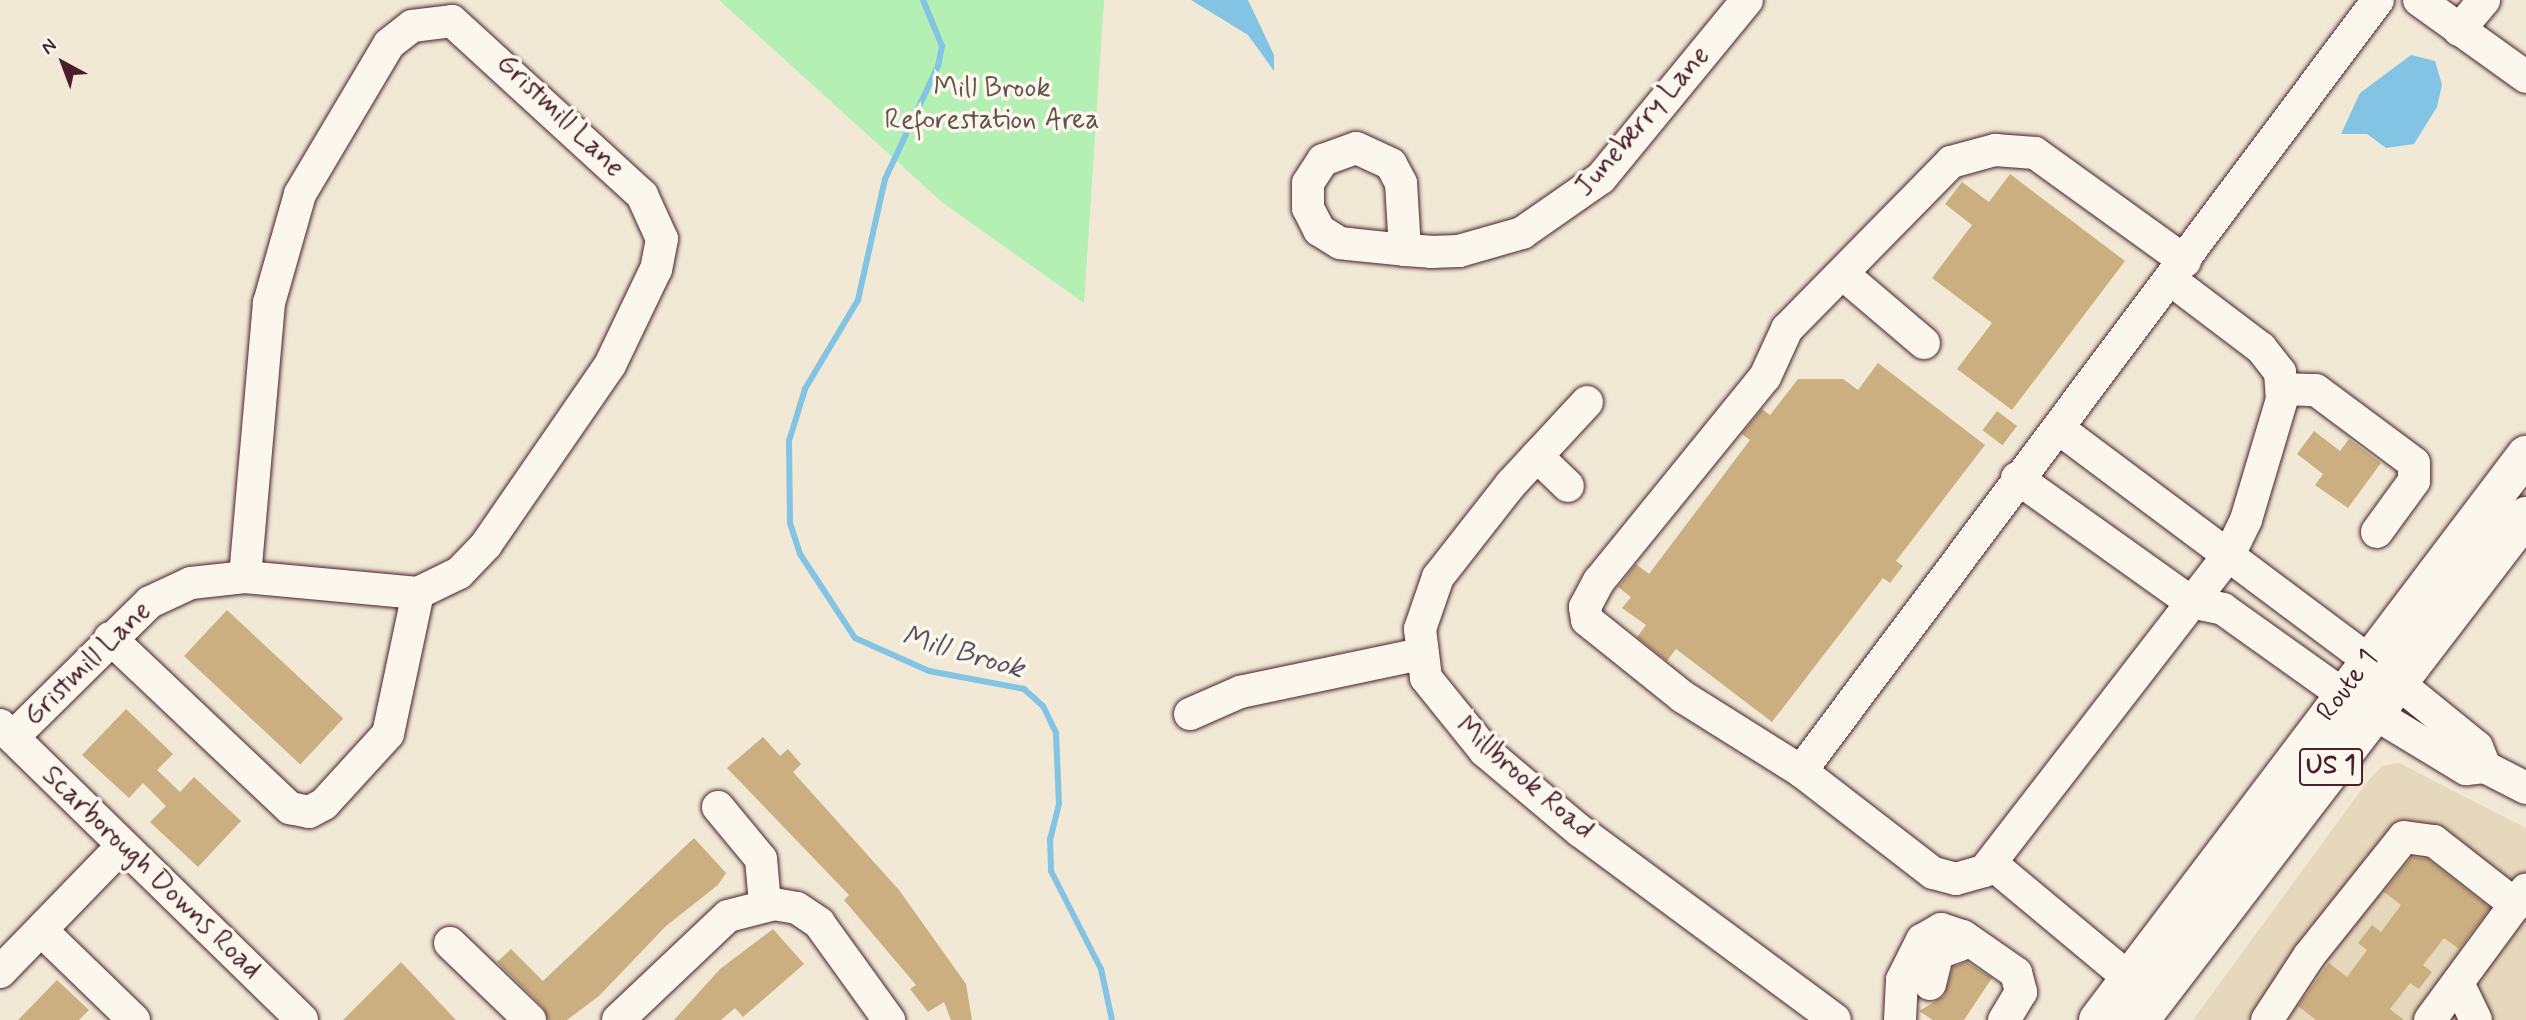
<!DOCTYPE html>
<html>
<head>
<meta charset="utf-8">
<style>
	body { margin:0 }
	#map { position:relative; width:2526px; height:1020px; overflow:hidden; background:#f1e9d6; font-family:Mynerve,sans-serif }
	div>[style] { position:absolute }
	.built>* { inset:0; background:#e6d8bc }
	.green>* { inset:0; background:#b4efb3 }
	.water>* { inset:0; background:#83c3e3 }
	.stream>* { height:6px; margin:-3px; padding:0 3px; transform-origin:3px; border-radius:3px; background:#83c3e3 }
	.building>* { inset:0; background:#cbaf80; transform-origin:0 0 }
	.roads { filter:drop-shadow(0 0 2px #4a1f2b) drop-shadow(0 0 2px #4a1f2b) }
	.minor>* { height:32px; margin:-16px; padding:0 16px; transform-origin:16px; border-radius:16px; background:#fbf7ec }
	.major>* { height:38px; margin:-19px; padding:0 19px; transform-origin:19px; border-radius:19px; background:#fbf7ec }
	span { translate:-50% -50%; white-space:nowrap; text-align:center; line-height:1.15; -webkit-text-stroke:7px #fbf7ec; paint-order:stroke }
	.shield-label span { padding:2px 5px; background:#fbf7ec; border:2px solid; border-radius:5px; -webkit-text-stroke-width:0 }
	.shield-label { font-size:26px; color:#4a1f2b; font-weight:700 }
	.park-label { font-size:28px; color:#64534d }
	.street-label { font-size:28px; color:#4a1f2b }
	.water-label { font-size:30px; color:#5b5062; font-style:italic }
	.north { position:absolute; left:28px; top:28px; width:70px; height:70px; -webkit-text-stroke:5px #fbf7ec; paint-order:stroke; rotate:319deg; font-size:19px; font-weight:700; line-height:28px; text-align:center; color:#4a1f2b }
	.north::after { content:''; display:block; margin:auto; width:24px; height:32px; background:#4a1f2b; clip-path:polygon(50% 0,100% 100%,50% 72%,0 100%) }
</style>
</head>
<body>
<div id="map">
	<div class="built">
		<i style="clip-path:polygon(2399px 763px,2526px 828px,2526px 1020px,2193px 1020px,2367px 782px,2382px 766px)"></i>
	</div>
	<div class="green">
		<i style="clip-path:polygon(719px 0,1104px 0,1084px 303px,943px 203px)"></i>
	</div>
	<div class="water">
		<i style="clip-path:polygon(1191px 0,1248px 0,1274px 55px,1274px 71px,1248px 35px)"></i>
		<i style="clip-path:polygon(2411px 55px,2435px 61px,2442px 85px,2437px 107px,2414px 144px,2386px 148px,2367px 134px,2341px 134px,2360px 93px)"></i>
	</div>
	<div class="stream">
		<i style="left:923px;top:0;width:50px;rotate:67.6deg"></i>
		<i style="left:942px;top:46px;width:20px;rotate:101deg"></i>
		<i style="left:938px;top:66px;width:125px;rotate:115.1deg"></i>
		<i style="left:885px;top:179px;width:124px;rotate:102.6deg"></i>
		<i style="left:858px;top:300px;width:104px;rotate:120.8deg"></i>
		<i style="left:805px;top:389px;width:54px;rotate:107.1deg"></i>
		<i style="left:789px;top:441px;width:82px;rotate:89.3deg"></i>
		<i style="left:790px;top:523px;width:33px;rotate:72deg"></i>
		<i style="left:800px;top:554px;width:100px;rotate:56.8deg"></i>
		<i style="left:855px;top:638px;width:81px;rotate:24deg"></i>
		<i style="left:929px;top:671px;width:97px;rotate:10.7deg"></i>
		<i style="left:1024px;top:689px;width:25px;rotate:42deg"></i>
		<i style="left:1043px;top:706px;width:30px;rotate:64deg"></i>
		<i style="left:1056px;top:733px;width:71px;rotate:87.6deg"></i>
		<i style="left:1059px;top:804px;width:36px;rotate:104deg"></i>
		<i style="left:1050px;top:839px;width:32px;rotate:88deg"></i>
		<i style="left:1051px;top:871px;width:110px;rotate:63deg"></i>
		<i style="left:1101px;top:969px;width:52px;rotate:77.8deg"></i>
	</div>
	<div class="building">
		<i style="clip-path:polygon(2010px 174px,2125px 261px,2012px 410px,1957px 369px,1992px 323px,1932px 278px,1972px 225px,1945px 204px,1962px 182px,1989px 202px)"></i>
		<i style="clip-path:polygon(1878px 363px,1985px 445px,1896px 561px,1903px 566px,1890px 583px,1883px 578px,1772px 722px,1676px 649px,1667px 661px,1637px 637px,1646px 625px,1622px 608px,1631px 597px,1618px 587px,1636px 564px,1649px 574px,1750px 440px,1742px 434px,1762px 409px,1770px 415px,1798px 379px,1843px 379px,1858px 390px)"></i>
		<i style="left:1997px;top:411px;width:25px;height:24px;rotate:37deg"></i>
		<i style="clip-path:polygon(2314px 431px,2340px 451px,2349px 439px,2381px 463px,2348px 508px,2315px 485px,2323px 474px,2297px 454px)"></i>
		<i style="left:227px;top:610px;width:159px;height:63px;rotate:43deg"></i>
		<i style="clip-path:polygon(126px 709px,173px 754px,157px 770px,180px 792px,194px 777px,241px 821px,198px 867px,150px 822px,166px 806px,143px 783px,129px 798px,82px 755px)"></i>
		<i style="clip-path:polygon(763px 737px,780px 756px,788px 749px,801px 764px,793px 772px,899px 890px,966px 984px,972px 1020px,951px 1020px,944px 1002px,928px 1012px,910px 989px,916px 985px,844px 900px,849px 895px,727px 768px)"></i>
		<i style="clip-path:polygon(694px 838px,726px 873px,718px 885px,666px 926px,599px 996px,567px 1020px,548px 1020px,543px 1007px,497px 962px,511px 949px,543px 981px)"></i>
		<i style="clip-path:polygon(2412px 857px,2427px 859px,2490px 908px,2459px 949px,2444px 938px,2423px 965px,2432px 972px,2419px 989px,2410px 983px,2390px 1009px,2404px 1020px,2316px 1020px,2298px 1006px,2329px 963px,2347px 977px,2367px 950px,2358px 943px,2372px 925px,2381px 932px,2401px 905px,2384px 892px)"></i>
		<i style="clip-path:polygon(773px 929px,804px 964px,743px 1017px,735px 1008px,721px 1020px,674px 1020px,720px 969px)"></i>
		<i style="clip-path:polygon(401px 962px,456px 1020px,343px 1020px)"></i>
		<i style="clip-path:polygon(1967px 962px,1992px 978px,1964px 1020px,1933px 1020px,1919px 1011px,1944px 996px,1953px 967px)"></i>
		<i style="clip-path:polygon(57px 980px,89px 1010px,79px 1020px,18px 1020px)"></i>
	</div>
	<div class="roads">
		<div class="minor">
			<i style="left:2419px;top:0;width:132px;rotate:35.7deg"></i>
			<i style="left:2459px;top:30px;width:39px;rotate:-50deg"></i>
			<i style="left:1405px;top:250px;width:67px;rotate:-93.4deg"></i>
			<i style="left:1401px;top:183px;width:21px;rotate:-118deg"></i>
			<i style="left:1391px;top:164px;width:38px;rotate:-155deg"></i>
			<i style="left:1356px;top:148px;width:35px;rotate:160deg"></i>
			<i style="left:1323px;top:160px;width:27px;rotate:123deg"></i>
			<i style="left:1308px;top:183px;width:25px;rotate:90deg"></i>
			<i style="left:1308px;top:208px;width:25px;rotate:63deg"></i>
			<i style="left:1319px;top:230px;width:25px;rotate:32deg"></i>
			<i style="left:1340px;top:243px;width:8px;rotate:7deg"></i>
			<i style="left:1348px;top:244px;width:57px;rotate:6deg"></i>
			<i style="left:1405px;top:250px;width:26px;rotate:4deg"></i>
			<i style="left:1431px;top:252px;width:28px;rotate:-2deg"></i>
			<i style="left:1459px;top:251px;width:66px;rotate:-15.9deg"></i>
			<i style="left:1522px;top:233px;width:96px;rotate:-34.8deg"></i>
			<i style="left:1601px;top:178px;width:230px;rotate:-50.6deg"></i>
			<i style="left:1844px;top:275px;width:105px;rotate:40.4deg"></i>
			<i style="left:2171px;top:280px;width:113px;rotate:37.1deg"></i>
			<i style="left:2261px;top:348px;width:31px;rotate:52deg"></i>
			<i style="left:2280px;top:372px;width:27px;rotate:86deg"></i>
			<i style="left:2282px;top:399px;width:126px;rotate:106.6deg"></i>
			<i style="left:2246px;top:520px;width:37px;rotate:116deg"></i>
			<i style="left:2230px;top:553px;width:402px;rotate:127.7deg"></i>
			<i style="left:1984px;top:871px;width:29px;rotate:164deg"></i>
			<i style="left:1956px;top:879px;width:24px;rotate:-165deg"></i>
			<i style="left:1933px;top:873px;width:167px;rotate:-142.3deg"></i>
			<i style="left:1801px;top:771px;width:139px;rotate:-147.9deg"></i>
			<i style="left:1683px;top:697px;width:123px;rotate:-141.3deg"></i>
			<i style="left:1587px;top:620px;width:13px;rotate:-99deg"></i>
			<i style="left:1585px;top:607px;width:30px;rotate:-62deg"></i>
			<i style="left:1599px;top:581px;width:263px;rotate:-50.9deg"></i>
			<i style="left:1765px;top:377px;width:53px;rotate:-65.4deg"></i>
			<i style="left:1787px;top:329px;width:234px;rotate:-45.5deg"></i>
			<i style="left:1951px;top:162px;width:46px;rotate:-15.3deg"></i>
			<i style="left:1995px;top:150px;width:40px;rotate:4.3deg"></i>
			<i style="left:2035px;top:153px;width:185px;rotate:35.8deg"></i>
			<i style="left:2283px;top:389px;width:33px;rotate:2deg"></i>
			<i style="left:2316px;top:390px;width:122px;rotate:36.7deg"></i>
			<i style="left:2414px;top:463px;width:18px;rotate:90deg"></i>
			<i style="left:2414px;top:481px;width:63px;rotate:126deg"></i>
			<i style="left:1587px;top:402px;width:112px;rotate:132.8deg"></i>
			<i style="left:1511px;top:484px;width:118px;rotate:128.1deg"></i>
			<i style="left:1438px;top:577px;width:55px;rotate:109.1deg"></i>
			<i style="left:1420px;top:629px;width:49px;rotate:83deg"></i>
			<i style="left:1426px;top:678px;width:94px;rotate:51.1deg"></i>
			<i style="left:1485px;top:751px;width:124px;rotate:40.1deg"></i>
			<i style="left:1580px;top:831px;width:317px;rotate:36.5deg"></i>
			<i style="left:2058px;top:428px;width:424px;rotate:36.8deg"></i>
			<i style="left:2397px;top:682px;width:103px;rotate:39.1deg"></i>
			<i style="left:2477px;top:747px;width:22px;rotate:68deg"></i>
			<i style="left:1537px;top:456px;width:43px;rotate:44.1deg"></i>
			<i style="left:2017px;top:478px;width:214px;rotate:35.5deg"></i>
			<i style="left:2191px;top:602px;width:33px;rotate:12deg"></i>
			<i style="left:2223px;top:609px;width:146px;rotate:35.5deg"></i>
			<i style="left:2342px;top:694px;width:145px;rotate:31.2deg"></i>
			<i style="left:2466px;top:769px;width:19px;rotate:-6deg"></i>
			<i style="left:2485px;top:767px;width:46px;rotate:27.1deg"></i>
			<i style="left:110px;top:638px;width:248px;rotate:43.4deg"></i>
			<i style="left:290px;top:808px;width:19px;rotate:12deg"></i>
			<i style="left:309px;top:812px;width:17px;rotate:-28deg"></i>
			<i style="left:324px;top:804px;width:95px;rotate:-47.6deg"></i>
			<i style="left:388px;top:734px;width:144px;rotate:-78deg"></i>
			<i style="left:1190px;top:714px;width:55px;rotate:-23.7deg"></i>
			<i style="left:1240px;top:692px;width:184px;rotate:-11.9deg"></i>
			<i style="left:0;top:725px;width:422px;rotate:44.3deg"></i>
			<i style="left:13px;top:737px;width:192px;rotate:-44.6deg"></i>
			<i style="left:150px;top:602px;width:45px;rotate:-24.9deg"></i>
			<i style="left:191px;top:583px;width:54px;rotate:-6.3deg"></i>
			<i style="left:245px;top:577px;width:275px;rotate:-85deg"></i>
			<i style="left:269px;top:303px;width:113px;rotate:-74.1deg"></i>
			<i style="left:300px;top:194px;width:174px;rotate:-59.3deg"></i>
			<i style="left:389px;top:44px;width:29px;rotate:-38deg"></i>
			<i style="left:412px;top:26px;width:40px;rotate:-7.1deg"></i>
			<i style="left:452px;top:21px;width:258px;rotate:42.5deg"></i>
			<i style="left:642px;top:195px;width:48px;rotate:65.6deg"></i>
			<i style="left:662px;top:239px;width:31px;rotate:101deg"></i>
			<i style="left:656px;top:269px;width:106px;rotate:115.6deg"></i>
			<i style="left:610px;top:365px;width:219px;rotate:124.6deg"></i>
			<i style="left:486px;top:545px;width:39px;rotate:134deg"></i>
			<i style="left:459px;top:573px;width:46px;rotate:154deg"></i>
			<i style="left:418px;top:593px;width:174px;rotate:-174.7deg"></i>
			<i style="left:1801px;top:771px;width:963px;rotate:-53.19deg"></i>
			<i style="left:718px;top:807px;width:67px;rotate:50.4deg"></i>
			<i style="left:761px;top:859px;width:45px;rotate:84.9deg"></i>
			<i style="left:1992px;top:864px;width:180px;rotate:39.8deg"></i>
			<i style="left:42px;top:931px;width:128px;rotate:44.1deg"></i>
			<i style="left:450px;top:943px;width:111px;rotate:43.9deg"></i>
			<i style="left:0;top:972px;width:175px;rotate:-45.9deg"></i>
			<i style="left:2458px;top:983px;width:41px;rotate:64.1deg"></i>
			<i style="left:1930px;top:984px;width:32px;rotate:-76deg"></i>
			<i style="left:1938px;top:953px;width:23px;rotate:-20deg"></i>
			<i style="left:618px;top:1020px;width:151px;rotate:-43.4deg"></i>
			<i style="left:728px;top:916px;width:48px;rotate:-14.6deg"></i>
			<i style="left:774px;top:904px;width:23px;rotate:10deg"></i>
			<i style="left:797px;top:908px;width:27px;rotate:34deg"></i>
			<i style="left:819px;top:923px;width:120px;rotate:54.2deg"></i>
			<i style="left:1900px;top:1020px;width:40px;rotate:-87.1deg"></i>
			<i style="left:1902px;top:980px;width:45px;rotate:-63.4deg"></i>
			<i style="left:1922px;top:940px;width:22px;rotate:-30deg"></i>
			<i style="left:1941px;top:929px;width:23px;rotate:18deg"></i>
			<i style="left:1963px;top:936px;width:65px;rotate:34.9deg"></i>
			<i style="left:2016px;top:973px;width:20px;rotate:75deg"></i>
			<i style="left:2021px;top:992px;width:33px;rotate:121deg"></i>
			<i style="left:2267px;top:1020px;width:77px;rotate:-56.7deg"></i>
			<i style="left:2309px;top:956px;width:152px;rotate:-51.4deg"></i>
			<i style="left:2404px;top:837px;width:30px;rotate:8deg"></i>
			<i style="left:2434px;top:841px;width:104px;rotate:38deg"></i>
			<i style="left:2430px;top:1020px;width:162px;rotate:-53.6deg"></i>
		</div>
		<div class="major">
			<i style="left:2098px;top:1020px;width:709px;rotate:-52.86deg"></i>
			<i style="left:2140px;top:1020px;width:635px;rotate:-52.55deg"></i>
		</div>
	</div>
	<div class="shield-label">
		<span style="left:2331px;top:767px">US 1</span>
	</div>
	<div class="park-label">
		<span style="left:992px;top:105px">Mill Brook<br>Reforestation Area</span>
	</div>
	<div class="street-label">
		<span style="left:560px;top:116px;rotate:44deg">Gristmill Lane</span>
		<span style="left:1643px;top:122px;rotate:-49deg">Juneberry Lane</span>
		<span style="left:88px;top:664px;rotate:-44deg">Gristmill Lane</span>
		<span style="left:2348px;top:686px;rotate:-53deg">Route 1</span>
		<span style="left:1524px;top:779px;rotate:41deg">Millbrook Road</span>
		<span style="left:151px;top:873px;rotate:44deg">Scarborough Downs Road</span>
	</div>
	<div class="water-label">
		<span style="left:963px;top:653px;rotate:16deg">Mill Brook</span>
	</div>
	<div class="north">N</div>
</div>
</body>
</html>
